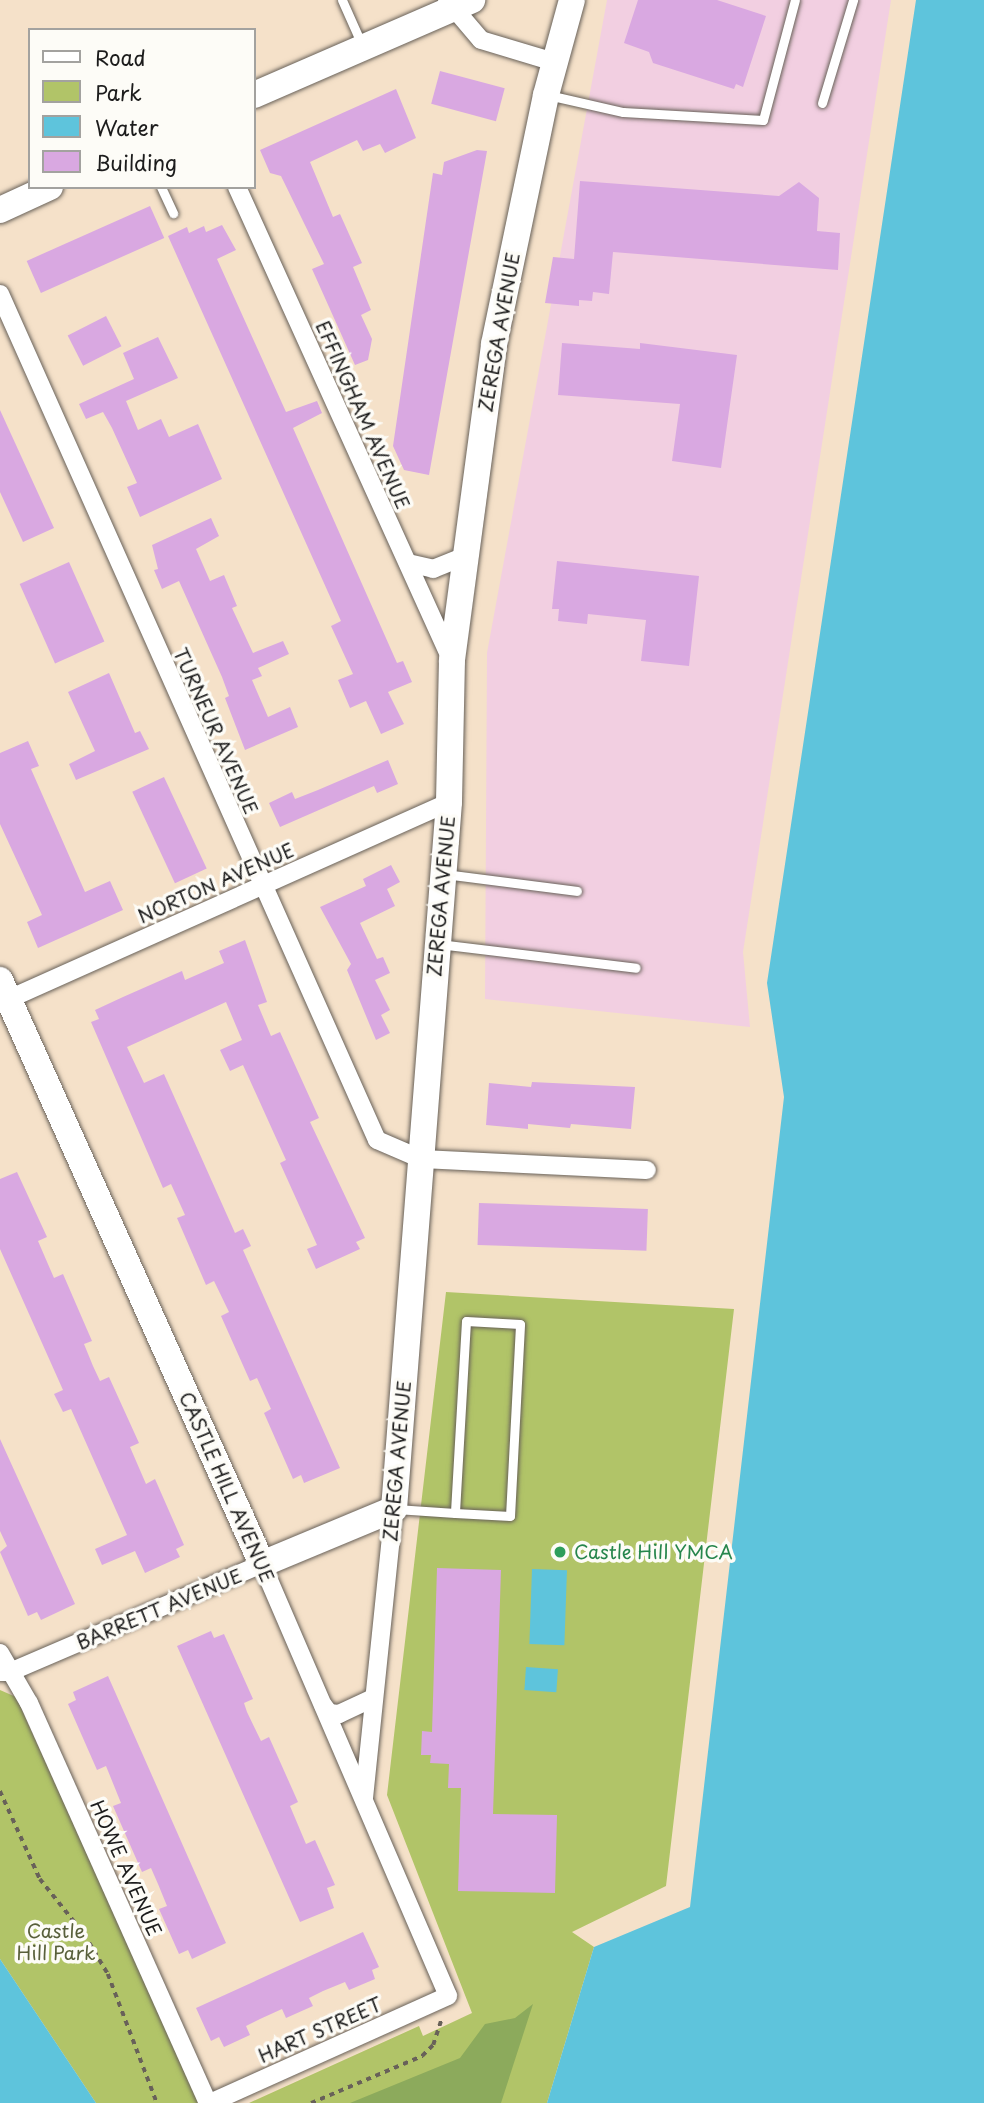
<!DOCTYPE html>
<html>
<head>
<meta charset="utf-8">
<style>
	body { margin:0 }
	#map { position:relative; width:984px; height:2103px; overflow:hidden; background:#f5e1c9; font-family:"Playpen Sans",sans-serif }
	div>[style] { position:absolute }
	.built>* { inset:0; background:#f2cfe1 }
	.green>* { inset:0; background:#b1c468 }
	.forest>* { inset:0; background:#8caa5c }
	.water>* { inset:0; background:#5ec4dc; transform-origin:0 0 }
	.building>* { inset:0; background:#d9a8e1; transform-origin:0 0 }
	.path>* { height:3.5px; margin-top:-1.75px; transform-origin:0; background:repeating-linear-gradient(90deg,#686159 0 5px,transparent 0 10px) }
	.roads { filter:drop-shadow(0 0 2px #686159) drop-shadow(0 0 2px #686159) }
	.lane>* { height:9px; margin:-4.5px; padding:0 4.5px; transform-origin:4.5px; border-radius:4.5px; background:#fff }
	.street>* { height:18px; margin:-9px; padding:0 9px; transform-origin:9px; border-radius:9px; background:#fff }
	.secondary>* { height:26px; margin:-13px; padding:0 13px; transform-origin:13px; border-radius:13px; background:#fff }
	.dots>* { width:19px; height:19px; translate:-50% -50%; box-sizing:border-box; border:4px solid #fdfcf7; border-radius:50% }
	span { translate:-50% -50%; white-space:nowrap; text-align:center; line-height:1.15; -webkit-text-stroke:7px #fdfcf7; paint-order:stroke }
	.street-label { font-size:19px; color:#1c1c1c }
	.leisure-label { font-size:19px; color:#27864d }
	.left { translate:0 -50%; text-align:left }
	.park-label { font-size:19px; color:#585f3a }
	.legend { position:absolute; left:28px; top:28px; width:228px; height:161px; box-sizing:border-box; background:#fdfcf7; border:2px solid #a3a29f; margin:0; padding:9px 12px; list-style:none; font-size:21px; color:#1c1c1c }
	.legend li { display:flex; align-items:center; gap:14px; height:35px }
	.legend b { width:35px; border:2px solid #a3a29f }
</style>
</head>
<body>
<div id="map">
	<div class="built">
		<i style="clip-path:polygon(607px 0,891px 0,743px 952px,750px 1027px,485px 999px,487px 653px)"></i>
	</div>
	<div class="green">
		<i style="clip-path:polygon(446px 1292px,734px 1309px,666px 1886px,572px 1932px,594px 1947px,547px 2103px,249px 2103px,419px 2026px,423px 2036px,472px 2013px,387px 1795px)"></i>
		<i style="clip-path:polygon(0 1690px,16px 1697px,200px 2103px,96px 2103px,0 1959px)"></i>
	</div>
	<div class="forest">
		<i style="clip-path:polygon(533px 2004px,501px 2103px,350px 2103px,460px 2058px,485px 2024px,515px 2018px)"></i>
	</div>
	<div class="water">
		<i style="clip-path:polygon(916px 0,984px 0,984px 2103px,547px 2103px,594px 1947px,690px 1907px,784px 1097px,767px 983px)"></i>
		<i style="left:532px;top:1569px;width:35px;height:75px;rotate:2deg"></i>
		<i style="left:526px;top:1667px;width:32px;height:23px;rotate:4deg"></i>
		<i style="clip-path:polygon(0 1959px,96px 2103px,0 2103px)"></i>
	</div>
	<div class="building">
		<i style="clip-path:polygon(638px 0,717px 0,766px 16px,743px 87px,736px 84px,734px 89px,653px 63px,649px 52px,624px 43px)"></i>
		<i style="left:440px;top:71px;width:67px;height:34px;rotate:15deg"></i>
		<i style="clip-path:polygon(396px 89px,416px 138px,385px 153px,380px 144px,363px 151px,357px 140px,310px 162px,333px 217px,340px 214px,362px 263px,353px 267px,371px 310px,361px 315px,372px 339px,368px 360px,355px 365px,312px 269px,324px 264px,281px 176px,270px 173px,260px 150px)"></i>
		<i style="clip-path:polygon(477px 150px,487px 151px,429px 475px,404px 470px,393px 446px,433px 173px,442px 175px,444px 162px)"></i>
		<i style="clip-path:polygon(580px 181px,779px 196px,799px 182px,819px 198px,817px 231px,840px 233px,838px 270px,613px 252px,609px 294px,593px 292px,592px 301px,579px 300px,579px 306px,545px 303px,553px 257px,574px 259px)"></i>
		<i style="left:150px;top:206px;width:35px;height:135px;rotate:66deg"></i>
		<i style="clip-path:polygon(222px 225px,236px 250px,217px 259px,286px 412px,317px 401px,322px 413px,293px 428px,397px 663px,403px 661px,412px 682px,388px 692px,404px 724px,381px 734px,366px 701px,350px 708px,338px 680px,353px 674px,331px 626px,341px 621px,168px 236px,187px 227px,189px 233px,204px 226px,206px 232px)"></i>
		<i style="left:106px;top:316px;width:34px;height:43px;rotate:63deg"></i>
		<i style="clip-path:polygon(158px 337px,178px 378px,126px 401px,138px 430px,161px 419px,169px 437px,198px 424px,222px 479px,140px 517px,127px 487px,137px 483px,112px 428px,103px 412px,86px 419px,79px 404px,134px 379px,123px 353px)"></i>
		<i style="clip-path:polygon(562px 343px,640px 349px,640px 343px,737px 355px,721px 468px,672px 461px,680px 404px,558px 395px)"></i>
		<i style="clip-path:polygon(0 410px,54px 528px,23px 542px,0 492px)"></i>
		<i style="clip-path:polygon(211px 518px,219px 536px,196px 549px,210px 581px,224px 575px,237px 606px,232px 608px,253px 653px,283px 641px,289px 654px,258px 668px,262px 676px,252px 680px,268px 717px,290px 707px,298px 727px,245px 750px,225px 698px,229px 696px,222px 677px,179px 581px,162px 589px,154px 570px,158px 569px,152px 545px)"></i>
		<i style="clip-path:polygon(557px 561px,699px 576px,689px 666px,641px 661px,646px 620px,588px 614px,587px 624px,558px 621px,559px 609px,552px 609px)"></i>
		<i style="left:69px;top:562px;width:87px;height:54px;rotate:66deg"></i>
		<i style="clip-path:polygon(109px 673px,135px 733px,140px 731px,149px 749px,76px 780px,69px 764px,95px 751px,68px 692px)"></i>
		<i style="clip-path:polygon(28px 741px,39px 766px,31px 769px,85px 892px,110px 881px,123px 910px,38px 948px,27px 922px,42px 915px,0 824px,0 753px)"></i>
		<i style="clip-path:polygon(388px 760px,398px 784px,377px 793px,374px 786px,280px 827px,269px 803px,292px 792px,295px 799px,318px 790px)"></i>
		<i style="left:164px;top:777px;width:101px;height:35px;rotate:65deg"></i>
		<i style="clip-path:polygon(391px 865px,400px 882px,387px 889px,395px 906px,360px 923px,377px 959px,383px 957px,390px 973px,375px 980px,390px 1010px,381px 1015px,390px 1033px,376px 1040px,347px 970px,351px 964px,320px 907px,366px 886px,363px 879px)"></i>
		<i style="clip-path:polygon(245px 940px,267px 1002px,258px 1005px,271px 1036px,280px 1032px,319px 1118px,310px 1122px,365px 1238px,356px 1242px,360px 1249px,316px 1269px,307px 1249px,317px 1245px,280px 1163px,286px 1160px,243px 1065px,230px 1071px,220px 1050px,242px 1040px,226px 1002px,127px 1047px,144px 1083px,164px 1074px,235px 1233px,243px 1229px,251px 1246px,243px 1250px,340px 1468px,304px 1483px,301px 1475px,293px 1479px,264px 1413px,271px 1409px,257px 1378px,250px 1381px,221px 1316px,229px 1312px,214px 1281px,206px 1285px,177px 1218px,185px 1215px,171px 1184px,163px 1188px,91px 1022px,99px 1019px,95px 1010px,123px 997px,182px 971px,185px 980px,224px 963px,219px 951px)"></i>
		<i style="clip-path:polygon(532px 1082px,635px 1087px,631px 1129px,571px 1124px,570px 1128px,528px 1124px,528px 1129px,486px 1125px,489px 1083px,531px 1087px)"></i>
		<i style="clip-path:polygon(17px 1172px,47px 1237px,38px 1241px,54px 1278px,63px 1274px,92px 1341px,84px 1344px,93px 1366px,100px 1381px,109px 1377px,139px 1443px,130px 1447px,146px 1484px,155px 1479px,184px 1545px,176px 1549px,180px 1557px,145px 1573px,135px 1551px,102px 1565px,95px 1549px,127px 1535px,71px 1409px,63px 1412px,54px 1394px,63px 1390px,0 1249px,0 1179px)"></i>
		<i style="left:479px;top:1203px;width:169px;height:42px;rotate:2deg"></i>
		<i style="clip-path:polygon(0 1439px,75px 1604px,41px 1620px,37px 1612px,28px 1616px,0 1552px,7px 1546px,0 1531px)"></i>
		<i style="clip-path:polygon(437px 1568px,501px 1570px,493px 1814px,557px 1815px,555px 1893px,458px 1891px,461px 1788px,448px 1788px,449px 1764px,430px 1763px,431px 1755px,421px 1755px,422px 1731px,432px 1732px)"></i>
		<i style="clip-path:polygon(211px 1631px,214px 1638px,224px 1634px,253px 1699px,244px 1703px,247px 1712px,261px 1741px,269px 1737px,298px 1802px,290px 1806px,306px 1844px,315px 1840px,335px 1885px,327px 1888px,334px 1908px,300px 1922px,177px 1646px)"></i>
		<i style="clip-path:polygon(108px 1676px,226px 1943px,192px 1959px,188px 1950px,179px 1954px,159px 1909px,167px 1906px,158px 1884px,151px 1868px,142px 1872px,113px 1806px,121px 1803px,106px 1766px,97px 1770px,68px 1704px,76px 1700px,73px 1692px)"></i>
		<i style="clip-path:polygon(363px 1932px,379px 1967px,372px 1970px,375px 1979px,349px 1990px,345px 1982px,323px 1991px,309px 1998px,313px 2006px,286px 2018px,282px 2009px,260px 2019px,246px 2026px,250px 2035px,224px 2047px,219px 2037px,211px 2041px,196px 2008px)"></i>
	</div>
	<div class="path">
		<i style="left:0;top:1791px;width:97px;rotate:65.6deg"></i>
		<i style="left:40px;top:1879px;width:70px;rotate:51.3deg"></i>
		<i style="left:84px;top:1934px;width:47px;rotate:59deg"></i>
		<i style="left:108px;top:1974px;width:138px;rotate:69.2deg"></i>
		<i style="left:311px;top:2103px;width:121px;rotate:-22.9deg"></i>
		<i style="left:422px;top:2056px;width:16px;rotate:-45deg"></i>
		<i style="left:433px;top:2045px;width:26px;rotate:-72deg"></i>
	</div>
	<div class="roads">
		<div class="lane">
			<i style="left:342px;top:0;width:49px;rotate:66deg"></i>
			<i style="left:548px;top:95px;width:77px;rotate:12.8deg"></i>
			<i style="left:623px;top:112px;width:140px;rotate:3.3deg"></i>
			<i style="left:763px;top:120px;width:124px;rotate:-75.1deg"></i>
			<i style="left:822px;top:103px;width:108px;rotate:-73.2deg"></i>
			<i style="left:161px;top:187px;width:29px;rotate:65deg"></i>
			<i style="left:445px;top:874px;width:133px;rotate:7.3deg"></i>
			<i style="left:439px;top:944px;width:198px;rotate:6.9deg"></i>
			<i style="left:396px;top:1509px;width:59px;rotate:3.9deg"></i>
			<i style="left:455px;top:1513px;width:55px;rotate:3.1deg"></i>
			<i style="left:510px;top:1516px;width:192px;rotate:-87deg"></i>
			<i style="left:520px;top:1324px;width:54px;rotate:-176.8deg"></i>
			<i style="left:466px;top:1321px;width:192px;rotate:93.3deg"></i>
		</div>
		<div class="street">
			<i style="left:447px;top:0;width:52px;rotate:49.6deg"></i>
			<i style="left:481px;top:40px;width:76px;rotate:16.8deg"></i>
			<i style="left:237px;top:187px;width:516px;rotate:65.62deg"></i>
			<i style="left:0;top:294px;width:926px;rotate:65.98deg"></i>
			<i style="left:377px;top:1140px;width:48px;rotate:23.4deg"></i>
			<i style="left:421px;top:1159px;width:226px;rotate:2.8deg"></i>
			<i style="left:408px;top:563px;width:26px;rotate:13deg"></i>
			<i style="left:433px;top:569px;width:35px;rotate:-22deg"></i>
			<i style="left:0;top:1003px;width:492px;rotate:-24.1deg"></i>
			<i style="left:0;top:1653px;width:58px;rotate:59.9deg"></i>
			<i style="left:29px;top:1703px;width:438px;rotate:65.9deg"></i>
			<i style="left:0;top:1672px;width:10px"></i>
			<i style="left:10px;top:1672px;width:274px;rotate:-23.2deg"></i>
			<i style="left:262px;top:1564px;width:470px;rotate:66.7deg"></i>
			<i style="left:448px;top:1996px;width:261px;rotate:155.8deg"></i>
			<i style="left:323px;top:1705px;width:10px;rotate:53deg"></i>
			<i style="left:329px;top:1713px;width:10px;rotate:6deg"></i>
			<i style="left:339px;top:1714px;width:38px;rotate:-25deg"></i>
			<i style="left:364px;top:1798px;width:291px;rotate:-84.1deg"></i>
		</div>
		<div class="secondary">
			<i style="left:254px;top:95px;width:238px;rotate:-23.5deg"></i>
			<i style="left:0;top:210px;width:55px;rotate:-24.7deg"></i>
			<i style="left:0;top:980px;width:640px;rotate:65.84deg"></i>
			<i style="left:262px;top:1564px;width:143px;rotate:-22.6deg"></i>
			<i style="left:394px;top:1509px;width:709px;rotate:-85.55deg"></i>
			<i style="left:449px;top:802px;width:142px;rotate:-88.8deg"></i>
			<i style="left:452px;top:660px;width:319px;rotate:-82.4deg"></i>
			<i style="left:494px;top:344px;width:254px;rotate:-78.2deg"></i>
			<i style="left:546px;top:95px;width:98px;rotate:-74.7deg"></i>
		</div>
	</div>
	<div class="dots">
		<i style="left:560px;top:1552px;background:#2e9e5b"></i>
	</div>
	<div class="street-label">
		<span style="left:499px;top:332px;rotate:-80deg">ZEREGA AVENUE</span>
		<span style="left:363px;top:415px;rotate:66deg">EFFINGHAM AVENUE</span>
		<span style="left:216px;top:731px;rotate:66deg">TURNEUR AVENUE</span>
		<span style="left:216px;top:883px;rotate:-24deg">NORTON AVENUE</span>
		<span style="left:441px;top:896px;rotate:-85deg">ZEREGA AVENUE</span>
		<span style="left:397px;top:1461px;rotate:-85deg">ZEREGA AVENUE</span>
		<span style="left:227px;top:1487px;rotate:66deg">CASTLE HILL AVENUE</span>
		<span style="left:159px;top:1609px;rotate:-23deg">BARRETT AVENUE</span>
		<span style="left:126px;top:1868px;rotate:66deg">HOWE AVENUE</span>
		<span style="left:320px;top:2030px;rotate:-24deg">HART STREET</span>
	</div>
	<div class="leisure-label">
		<span class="left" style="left:574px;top:1552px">Castle Hill YMCA</span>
	</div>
	<div class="park-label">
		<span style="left:56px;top:1942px">Castle<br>Hill Park</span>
	</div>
	<ul class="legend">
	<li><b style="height:9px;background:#fff"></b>Road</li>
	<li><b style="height:19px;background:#b1c468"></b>Park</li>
	<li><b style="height:19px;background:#5ec4dc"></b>Water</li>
	<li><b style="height:19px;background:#d9a8e1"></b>Building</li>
	</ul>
</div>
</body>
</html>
